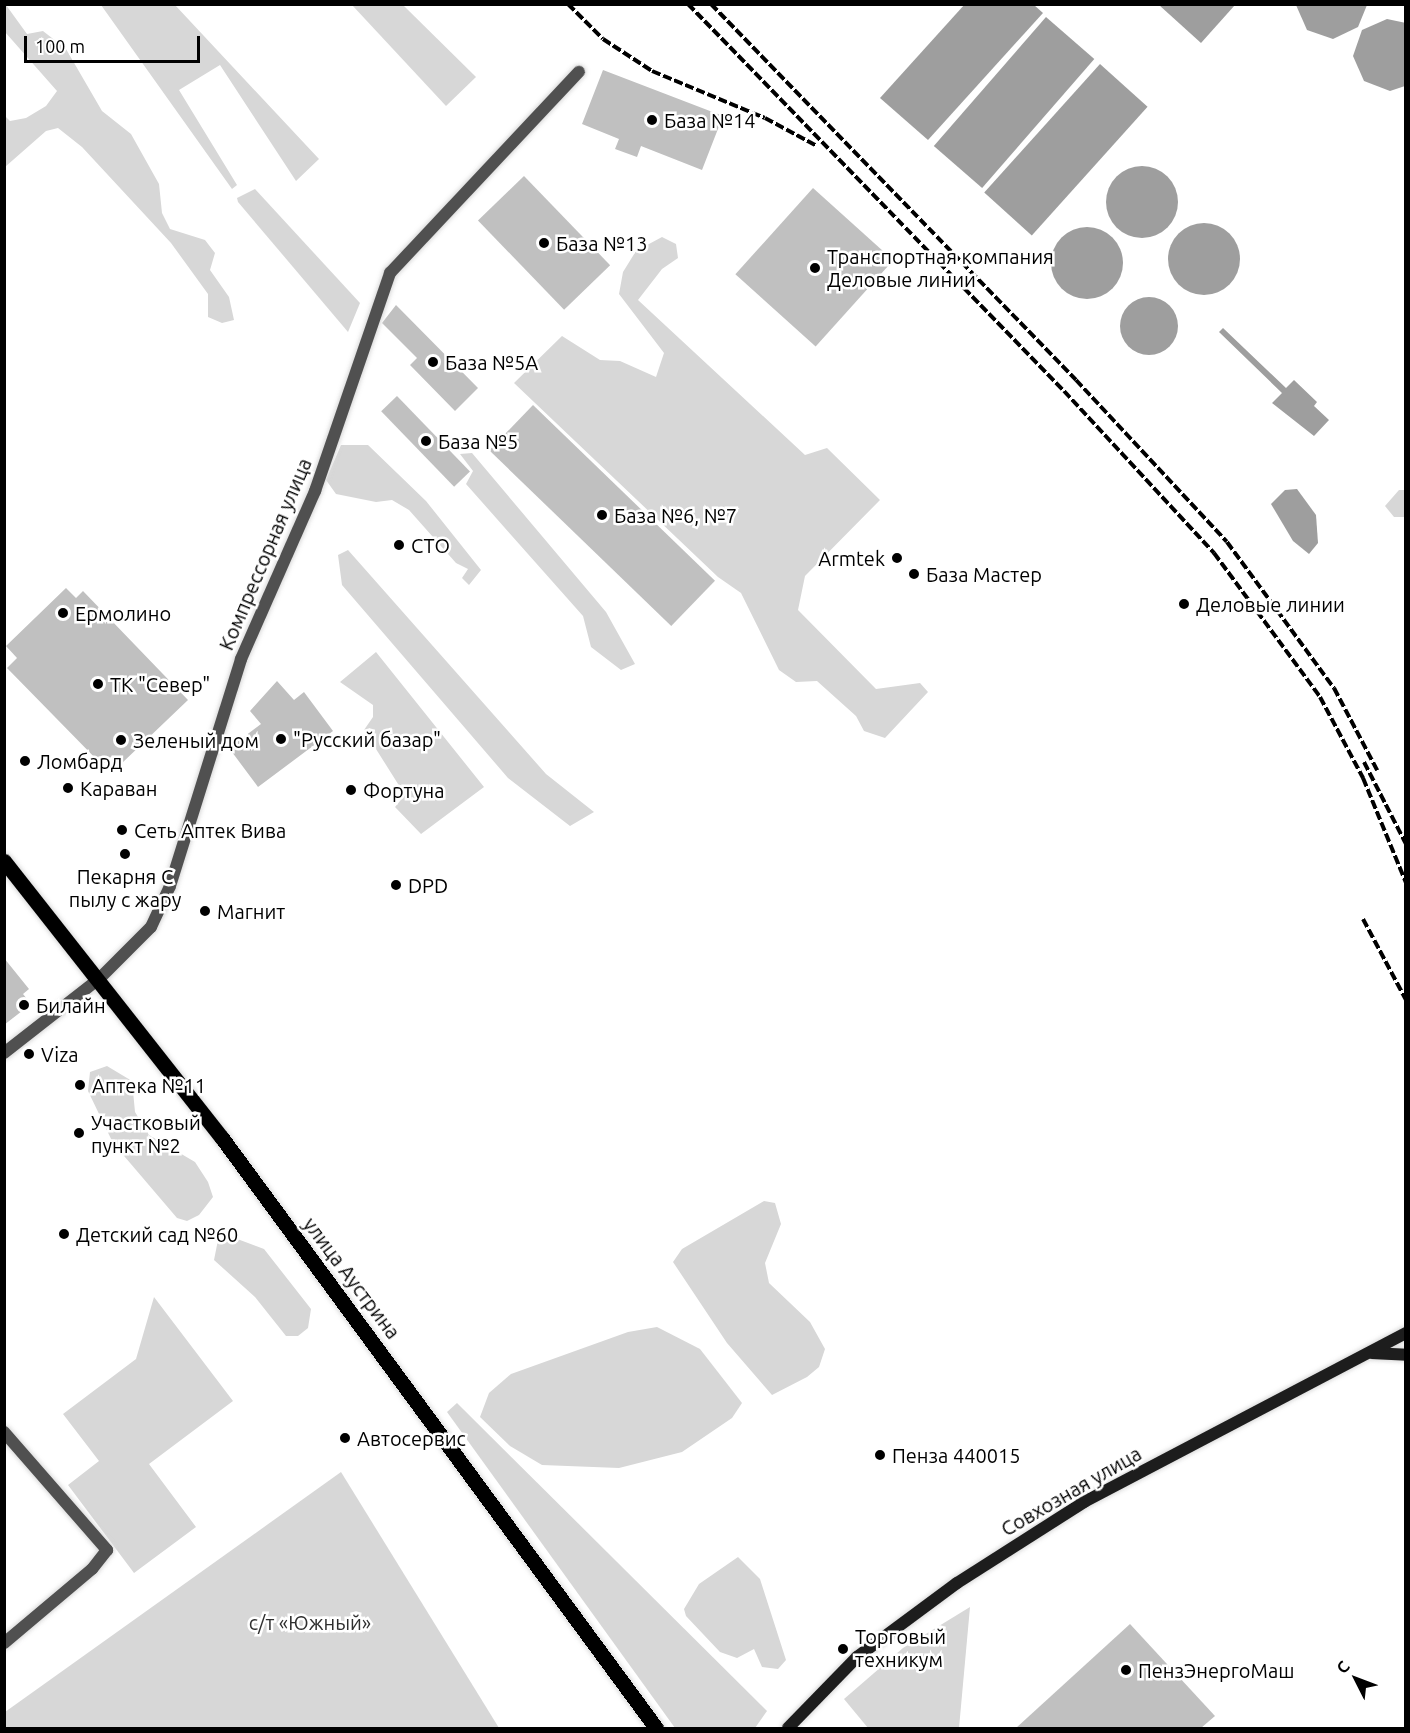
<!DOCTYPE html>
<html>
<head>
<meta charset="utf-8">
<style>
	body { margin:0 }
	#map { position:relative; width:1410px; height:1733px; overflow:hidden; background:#fff; font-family:Ubuntu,sans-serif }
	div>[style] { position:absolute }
	.green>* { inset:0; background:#d7d7d7 }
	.water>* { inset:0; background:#9e9e9e; transform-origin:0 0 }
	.round { border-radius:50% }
	.building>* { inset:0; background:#c0c0c0; transform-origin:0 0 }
	.roads { filter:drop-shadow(0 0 2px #dbdbdb) drop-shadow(0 0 2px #dbdbdb) }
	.street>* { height:12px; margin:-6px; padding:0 6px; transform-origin:6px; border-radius:6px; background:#505050 }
	.secondary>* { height:12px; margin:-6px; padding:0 6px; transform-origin:6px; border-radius:6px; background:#1d1d1d }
	.primary>* { height:15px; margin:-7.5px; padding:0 7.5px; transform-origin:7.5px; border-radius:7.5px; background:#000 }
	.rail>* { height:4px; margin-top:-2px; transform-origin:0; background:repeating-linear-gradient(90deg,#000 0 9px,transparent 0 12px) }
	.dots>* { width:16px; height:16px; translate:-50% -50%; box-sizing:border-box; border:3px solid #fff; border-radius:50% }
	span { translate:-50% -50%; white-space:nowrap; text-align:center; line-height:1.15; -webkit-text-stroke:5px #fff; paint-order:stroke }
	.poi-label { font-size:20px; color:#000 }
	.left { translate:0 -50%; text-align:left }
	.right { translate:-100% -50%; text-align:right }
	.street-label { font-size:20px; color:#000 }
	.park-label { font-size:20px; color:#2e2e2e }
	.frame { position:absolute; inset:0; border:6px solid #000; pointer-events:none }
	.north { position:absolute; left:1326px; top:1649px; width:60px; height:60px; -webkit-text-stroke:4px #fff; paint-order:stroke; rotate:312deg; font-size:16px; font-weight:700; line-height:24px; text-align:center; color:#000 }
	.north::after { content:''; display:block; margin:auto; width:21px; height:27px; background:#000; clip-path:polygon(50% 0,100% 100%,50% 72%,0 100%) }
	.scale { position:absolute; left:24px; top:36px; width:176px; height:27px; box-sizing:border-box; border:3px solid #000; border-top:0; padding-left:8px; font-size:18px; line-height:21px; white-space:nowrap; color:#000; -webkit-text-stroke:4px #fff; paint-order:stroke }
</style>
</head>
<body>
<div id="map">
	<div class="green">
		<i style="clip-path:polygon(6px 5px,27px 34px,43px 31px,66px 49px,102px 111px,131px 134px,159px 184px,162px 213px,170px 229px,205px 240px,215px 253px,210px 270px,229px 297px,234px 320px,222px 323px,208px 317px,208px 294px,171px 243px,82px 147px,58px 128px,46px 131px,5px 167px,5px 116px,10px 121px,26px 118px,46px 106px,57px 91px,5px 32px)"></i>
		<i style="clip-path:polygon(101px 5px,175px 5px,319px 159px,296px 181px,220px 65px,179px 90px,237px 185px,232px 189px)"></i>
		<i style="clip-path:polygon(352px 5px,403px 5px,476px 77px,446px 106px)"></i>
		<i style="clip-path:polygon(255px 189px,360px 303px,348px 332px,238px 202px,237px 198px)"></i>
		<i style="clip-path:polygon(662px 237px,676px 244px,678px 258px,662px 269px,638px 300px,805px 455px,827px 448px,880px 500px,805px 576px,798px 610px,876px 689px,920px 683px,928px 692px,885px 738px,864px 731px,856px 716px,817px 681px,796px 682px,779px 670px,741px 593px,718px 577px,514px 383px,562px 336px,600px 360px,620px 361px,656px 377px,664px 353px,619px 294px,623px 272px,636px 251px)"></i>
		<i style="clip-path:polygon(341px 445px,368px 445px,426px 501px,481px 570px,469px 585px,462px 578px,468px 569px,456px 563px,409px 510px,392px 500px,376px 502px,336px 494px,326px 480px)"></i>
		<i style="clip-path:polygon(472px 453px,606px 612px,635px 664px,621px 670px,591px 647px,583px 616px,466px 484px,473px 471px,460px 454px)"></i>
		<i style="clip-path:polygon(1399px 490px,1405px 490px,1405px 517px,1394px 517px,1385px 506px)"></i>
		<i style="clip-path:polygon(348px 550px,546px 774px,594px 812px,570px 826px,508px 778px,342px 585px,338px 555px)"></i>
		<i style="clip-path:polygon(376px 652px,484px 787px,421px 834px,395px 807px,405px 795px,364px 730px,373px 717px,373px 705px,340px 682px)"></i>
		<i style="clip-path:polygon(107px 1066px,132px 1081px,135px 1112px,149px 1135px,195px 1162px,208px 1182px,213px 1197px,199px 1215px,187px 1221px,177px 1218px,113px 1143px,88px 1091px,90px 1072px)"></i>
		<i style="clip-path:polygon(764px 1201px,775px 1203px,781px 1224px,765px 1263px,769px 1283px,810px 1322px,825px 1349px,819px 1367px,807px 1377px,772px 1395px,727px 1343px,673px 1262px,682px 1249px)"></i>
		<i style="clip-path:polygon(232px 1237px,264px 1249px,311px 1309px,308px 1328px,298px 1336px,286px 1336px,255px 1297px,214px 1260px,218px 1240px)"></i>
		<i style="clip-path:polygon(154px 1297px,233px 1401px,149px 1464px,196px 1527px,134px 1573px,68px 1485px,99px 1461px,63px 1414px,136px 1359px)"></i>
		<i style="clip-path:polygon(657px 1327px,700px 1349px,742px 1403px,732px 1418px,682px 1452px,619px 1468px,542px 1465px,510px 1446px,480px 1417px,489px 1393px,511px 1374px,628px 1332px)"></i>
		<i style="clip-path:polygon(457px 1403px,767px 1711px,755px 1728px,675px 1728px,447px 1412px)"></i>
		<i style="clip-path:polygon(341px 1472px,499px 1728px,5px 1728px,5px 1712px)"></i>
		<i style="clip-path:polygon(738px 1557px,760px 1579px,786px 1660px,778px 1669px,762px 1667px,754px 1649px,737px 1658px,720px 1652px,686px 1616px,684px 1609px,699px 1584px)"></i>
		<i style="clip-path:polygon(970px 1607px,959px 1728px,868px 1728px,844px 1699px,903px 1648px)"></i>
	</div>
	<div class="water">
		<i style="clip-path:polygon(965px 4px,1034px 5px,1043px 13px,928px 140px,880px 98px)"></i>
		<i style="clip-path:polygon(1159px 5px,1235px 5px,1201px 43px)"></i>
		<i style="clip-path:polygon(1296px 5px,1296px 4px,1367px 5px,1358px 27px,1333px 39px,1307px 30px)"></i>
		<i style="left:1046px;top:17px;width:64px;height:171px;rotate:41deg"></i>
		<i style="clip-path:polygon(1387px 19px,1406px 23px,1405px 86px,1390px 91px,1364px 81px,1353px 56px,1362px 30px)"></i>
		<i style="left:1100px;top:64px;width:64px;height:173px;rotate:42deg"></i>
		<i class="round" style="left:1106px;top:166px;width:72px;height:72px"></i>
		<i class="round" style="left:1168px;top:223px;width:72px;height:72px"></i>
		<i class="round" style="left:1051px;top:227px;width:72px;height:72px"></i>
		<i class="round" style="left:1120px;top:297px;width:58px;height:58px"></i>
		<i style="clip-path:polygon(1223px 328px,1286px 388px,1294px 380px,1317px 402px,1314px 406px,1329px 420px,1314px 436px,1272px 403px,1282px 393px,1219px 332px)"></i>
		<i style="clip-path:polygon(1297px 489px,1316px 515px,1318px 543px,1309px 554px,1293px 541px,1271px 504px,1285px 490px)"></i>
	</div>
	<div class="building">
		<i style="clip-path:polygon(603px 70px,723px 116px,702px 170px,641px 146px,637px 157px,615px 149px,619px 139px,582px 124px)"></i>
		<i style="left:524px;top:176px;width:124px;height:64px;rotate:46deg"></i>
		<i style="left:813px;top:188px;width:108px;height:116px;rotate:42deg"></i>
		<i style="clip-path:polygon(396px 305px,478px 388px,455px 411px,410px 365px,417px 358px,382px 323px)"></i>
		<i style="left:397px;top:396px;width:105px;height:22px;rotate:46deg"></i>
		<i style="left:533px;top:405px;width:253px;height:63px;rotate:44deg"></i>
		<i style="clip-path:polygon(66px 588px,76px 598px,83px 591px,188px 700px,121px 764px,112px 756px,102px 765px,7px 668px,17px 658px,6px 646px)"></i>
		<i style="clip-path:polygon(277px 681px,294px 700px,304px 692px,333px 731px,258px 787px,229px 748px,261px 724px,250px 711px)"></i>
		<i style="clip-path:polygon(4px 958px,29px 989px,23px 994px,31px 1004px,4px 1025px)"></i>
		<i style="clip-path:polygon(1130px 1624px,1215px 1716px,1201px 1728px,1016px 1728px)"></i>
	</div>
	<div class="roads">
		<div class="street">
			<i style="left:4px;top:1053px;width:122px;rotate:-38deg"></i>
			<i style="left:100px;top:978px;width:72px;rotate:-45deg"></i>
			<i style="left:151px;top:927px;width:45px;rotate:-65.1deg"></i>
			<i style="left:170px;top:886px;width:238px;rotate:-72.6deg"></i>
			<i style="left:241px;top:659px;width:184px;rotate:-66.2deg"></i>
			<i style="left:315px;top:491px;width:231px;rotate:-71deg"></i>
			<i style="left:390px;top:273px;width:276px;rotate:-46.8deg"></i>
			<i style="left:4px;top:1432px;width:157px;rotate:48.9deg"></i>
			<i style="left:107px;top:1550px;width:24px;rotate:128deg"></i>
			<i style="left:92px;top:1569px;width:115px;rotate:139.9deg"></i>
		</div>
		<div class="secondary">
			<i style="left:1372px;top:1353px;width:34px;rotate:3deg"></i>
			<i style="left:788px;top:1728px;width:99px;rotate:-45.8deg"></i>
			<i style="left:857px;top:1657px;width:124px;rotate:-36.5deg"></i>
			<i style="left:957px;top:1583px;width:151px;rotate:-32.5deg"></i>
			<i style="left:1084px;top:1502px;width:364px;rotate:-27.7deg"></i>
		</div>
		<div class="primary">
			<i style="left:4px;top:861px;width:352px;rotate:51.8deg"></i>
			<i style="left:222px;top:1138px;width:732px;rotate:53.66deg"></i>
		</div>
	</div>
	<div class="rail">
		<i style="left:568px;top:4px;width:49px;rotate:45deg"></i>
		<i style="left:603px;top:39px;width:59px;rotate:33.1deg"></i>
		<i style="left:652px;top:71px;width:122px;rotate:22.6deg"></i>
		<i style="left:765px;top:118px;width:59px;rotate:28.3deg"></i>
		<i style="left:688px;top:4px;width:540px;rotate:45.83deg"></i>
		<i style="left:1064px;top:391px;width:221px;rotate:47.2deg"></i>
		<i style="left:1214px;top:553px;width:179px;rotate:53.6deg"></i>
		<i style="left:1320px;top:697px;width:92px;rotate:62deg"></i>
		<i style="left:1363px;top:778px;width:113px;rotate:67.7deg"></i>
		<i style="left:711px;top:4px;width:524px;rotate:45.85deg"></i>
		<i style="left:1076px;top:380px;width:221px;rotate:47deg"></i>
		<i style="left:1227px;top:542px;width:181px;rotate:53.8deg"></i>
		<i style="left:1334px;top:688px;width:93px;rotate:62.3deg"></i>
		<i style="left:1364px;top:762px;width:92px;rotate:62.9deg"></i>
		<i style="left:1363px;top:919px;width:92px;rotate:62deg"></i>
	</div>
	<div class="dots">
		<i style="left:652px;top:120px;background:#000"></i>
		<i style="left:544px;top:243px;background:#000"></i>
		<i style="left:815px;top:268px;background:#000"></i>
		<i style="left:433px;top:362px;background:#000"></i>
		<i style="left:426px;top:441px;background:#000"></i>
		<i style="left:602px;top:515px;background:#000"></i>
		<i style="left:399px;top:545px;background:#000"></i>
		<i style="left:897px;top:558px;background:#000"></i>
		<i style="left:914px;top:574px;background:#000"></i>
		<i style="left:1184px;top:604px;background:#000"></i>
		<i style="left:63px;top:613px;background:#000"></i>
		<i style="left:98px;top:684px;background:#000"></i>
		<i style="left:281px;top:739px;background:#000"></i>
		<i style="left:121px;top:740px;background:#000"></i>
		<i style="left:25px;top:761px;background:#000"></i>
		<i style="left:68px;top:788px;background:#000"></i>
		<i style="left:351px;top:790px;background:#000"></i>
		<i style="left:122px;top:830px;background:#000"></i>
		<i style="left:125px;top:854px;background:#000"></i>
		<i style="left:396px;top:885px;background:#000"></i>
		<i style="left:205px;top:911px;background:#000"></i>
		<i style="left:24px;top:1005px;background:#000"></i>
		<i style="left:29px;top:1054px;background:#000"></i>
		<i style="left:80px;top:1085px;background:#000"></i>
		<i style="left:79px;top:1133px;background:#000"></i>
		<i style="left:64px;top:1234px;background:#000"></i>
		<i style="left:345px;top:1438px;background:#000"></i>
		<i style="left:880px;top:1455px;background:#000"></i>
		<i style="left:843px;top:1649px;background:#000"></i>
		<i style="left:1126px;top:1670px;background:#000"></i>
	</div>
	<div class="poi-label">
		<span class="left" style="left:664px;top:120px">База №14</span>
		<span class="left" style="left:556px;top:243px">База №13</span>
		<span class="left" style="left:827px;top:268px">Транспортная компания<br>Деловые линии</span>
		<span class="left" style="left:445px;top:362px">База №5А</span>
		<span class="left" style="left:438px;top:441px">База №5</span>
		<span class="left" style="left:614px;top:515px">База №6, №7</span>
		<span class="left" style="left:411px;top:545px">СТО</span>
		<span class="right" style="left:885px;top:558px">Armtek</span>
		<span class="left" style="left:926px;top:574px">База Мастер</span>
		<span class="left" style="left:1196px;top:604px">Деловые линии</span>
		<span class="left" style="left:75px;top:613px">Ермолино</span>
		<span class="left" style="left:110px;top:684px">ТК "Север"</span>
		<span class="left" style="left:293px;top:739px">"Русский базар"</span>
		<span class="left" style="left:133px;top:740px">Зеленый дом</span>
		<span class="left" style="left:37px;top:761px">Ломбард</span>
		<span class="left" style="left:80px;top:788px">Караван</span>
		<span class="left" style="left:363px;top:790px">Фортуна</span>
		<span class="left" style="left:134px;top:830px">Сеть Аптек Вива</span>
		<span style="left:125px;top:888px">Пекарня С<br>пылу с жару</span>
		<span class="left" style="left:408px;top:885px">DPD</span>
		<span class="left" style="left:217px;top:911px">Магнит</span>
		<span class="left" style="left:36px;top:1005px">Билайн</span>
		<span class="left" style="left:41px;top:1054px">Viza</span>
		<span class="left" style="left:92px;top:1085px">Аптека №11</span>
		<span class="left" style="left:91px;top:1134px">Участковый<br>пункт №2</span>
		<span class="left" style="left:76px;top:1234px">Детский сад №60</span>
		<span class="left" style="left:357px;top:1438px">Автосервис</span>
		<span class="left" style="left:892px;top:1455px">Пенза 440015</span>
		<span class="left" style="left:855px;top:1648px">Торговый<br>техникум</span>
		<span class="left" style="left:1138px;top:1670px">ПензЭнергоМаш</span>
	</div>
	<div class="street-label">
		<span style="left:265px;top:554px;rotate:-67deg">Компрессорная улица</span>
		<span style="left:352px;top:1278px;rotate:53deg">улица Аустрина</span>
		<span style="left:1071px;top:1491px;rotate:-30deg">Совхозная улица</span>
	</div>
	<div class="park-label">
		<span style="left:310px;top:1622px">с/т «Южный»</span>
	</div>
	<div class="frame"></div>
	<div class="north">С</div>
	<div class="scale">100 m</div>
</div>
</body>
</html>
